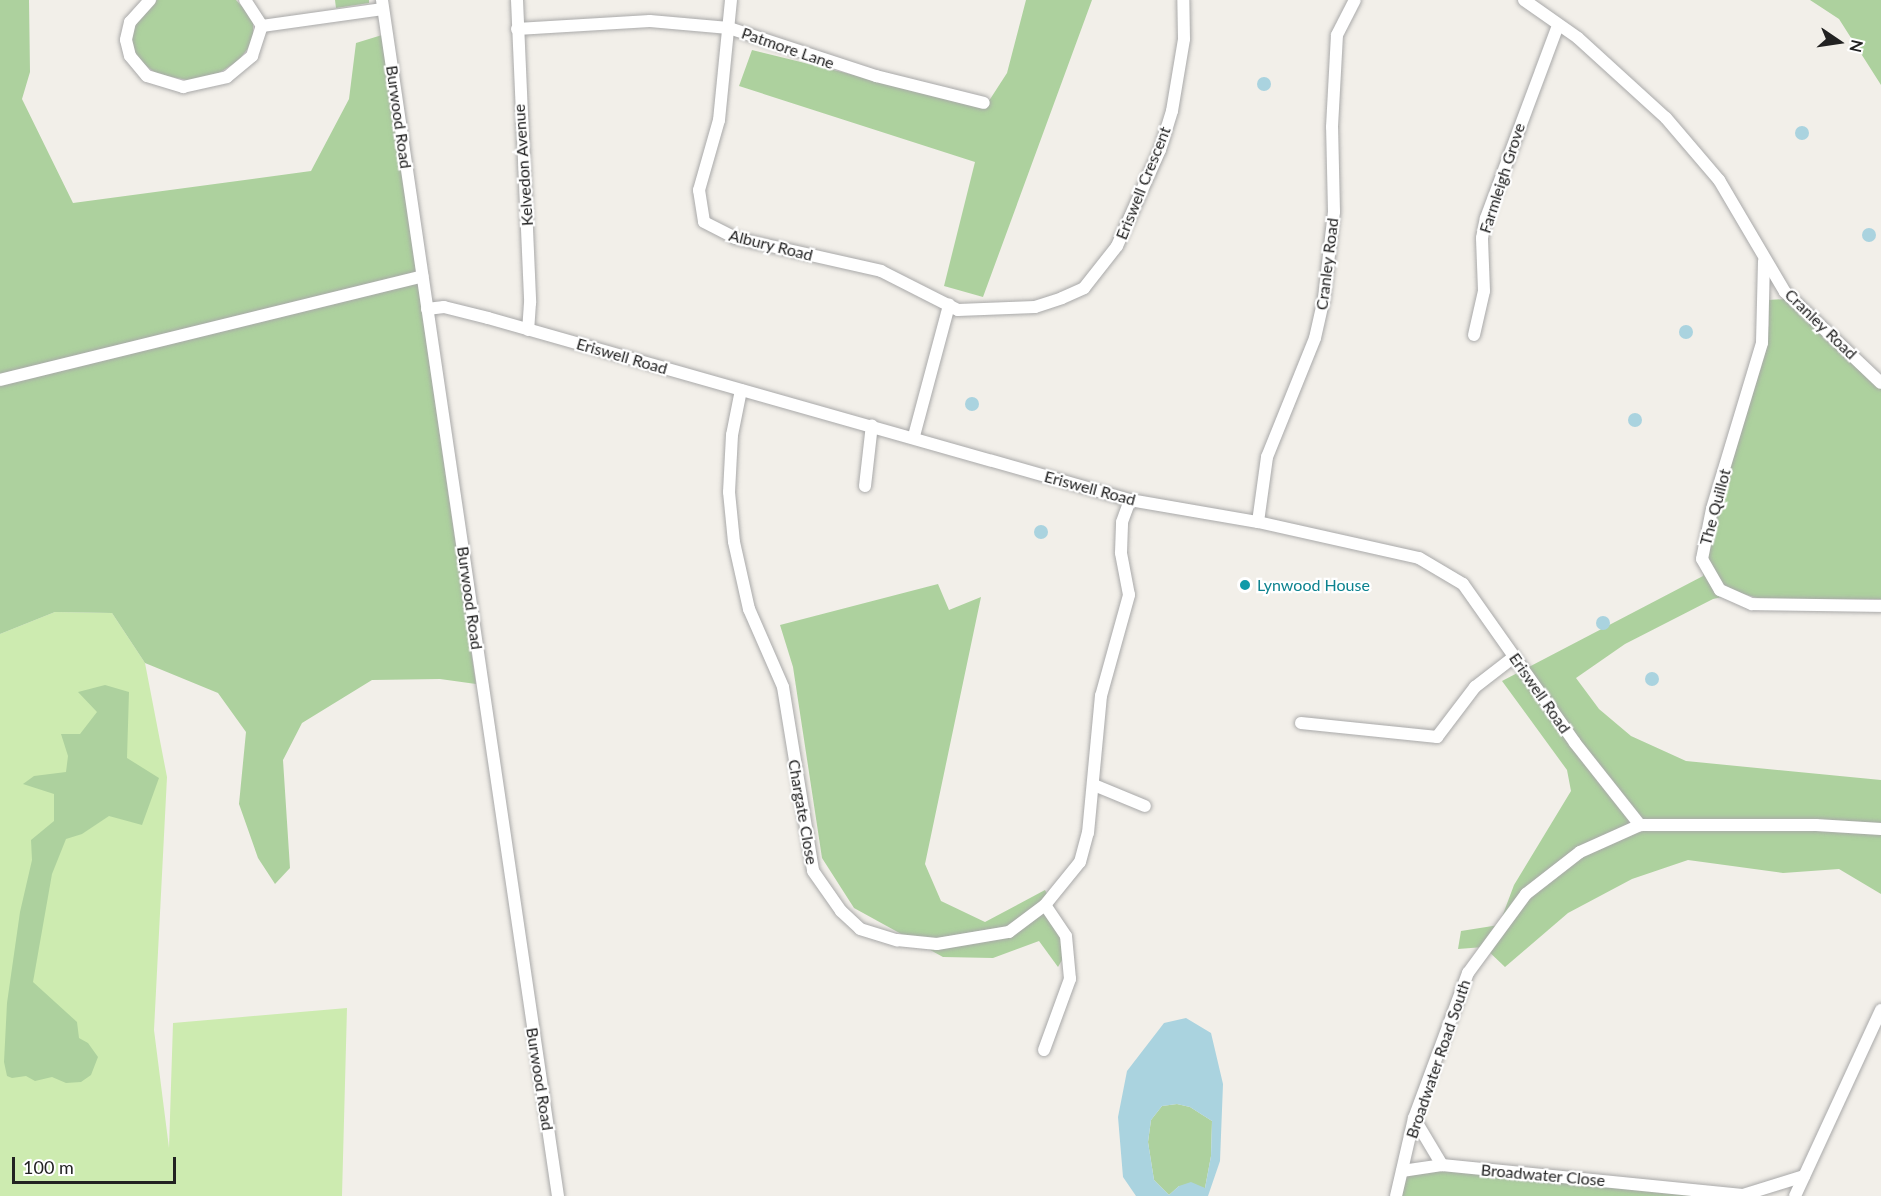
<!DOCTYPE html>
<html>
<head>
<meta charset="utf-8">
<style>
	body { margin:0 }
	#map { position:relative; width:1881px; height:1196px; overflow:hidden; background:#f2efe9; font-family:Lato,sans-serif }
	div>[style] { position:absolute }
	.grass>* { inset:0; background:#cdebb0 }
	.forest>* { inset:0; background:#add19e }
	.water>* { inset:0; background:#aad3df }
	.round { border-radius:50% }
	.roads { filter:drop-shadow(0 0 2px #a9a9a9) drop-shadow(0 0 2px #a9a9a9) }
	.minor>* { height:12px; margin:-6px; padding:0 6px; transform-origin:6px; border-radius:6px; background:#fff }
	.dots>* { width:16px; height:16px; translate:-50% -50%; box-sizing:border-box; border:3px solid #fff; border-radius:50% }
	span { translate:-50% -50%; white-space:nowrap; text-align:center; line-height:1.15; -webkit-text-stroke:4.5px #fff; paint-order:stroke }
	.street-label { font-size:16px; color:#222 }
	.culture-label { font-size:16px; color:#0d838f }
	.left { translate:0 -50%; text-align:left }
	.north { position:absolute; left:1809px; top:12px; width:60px; height:60px; -webkit-text-stroke:4px #fff; paint-order:stroke; rotate:103deg; font-size:16px; font-weight:700; line-height:24px; text-align:center; color:#222 }
	.north::after { content:''; display:block; margin:auto; width:21px; height:27px; background:#222; clip-path:polygon(50% 0,100% 100%,50% 72%,0 100%) }
	.scale { position:absolute; left:12px; top:1157px; width:164px; height:27px; box-sizing:border-box; border:3px solid #222; border-top:0; padding-left:8px; font-size:18px; line-height:21px; white-space:nowrap; color:#222; -webkit-text-stroke:4px #fff; paint-order:stroke }
</style>
</head>
<body>
<div id="map">
	<div class="grass">
		<i style="clip-path:polygon(55px 612px,112px 613px,145px 663px,167px 777px,154px 1030px,169px 1148px,173px 1023px,347px 1008px,342px 1196px,0 1196px,0 634px)"></i>
	</div>
	<div class="forest">
		<i style="clip-path:polygon(0 0,29px 0,30px 72px,22px 99px,73px 203px,311px 171px,349px 99px,356px 43px,382px 35px,476px 684px,440px 679px,372px 680px,302px 723px,283px 760px,290px 868px,275px 884px,258px 858px,239px 804px,246px 732px,218px 693px,145px 663px,112px 613px,55px 612px,0 634px)"></i>
		<i style="clip-path:polygon(157px 0,236px 0,253px 18px,253px 42px,238px 61px,214px 76px,192px 81px,157px 74px,137px 59px,131px 45px,133px 25px)"></i>
		<i style="clip-path:polygon(335px 0,369px 0,369px 3px,336px 8px)"></i>
		<i style="clip-path:polygon(1026px 0,1092px 0,983px 297px,944px 286px,975px 162px,739px 86px,752px 50px,985px 107px,1007px 73px)"></i>
		<i style="clip-path:polygon(1810px 0,1881px 0,1881px 85px,1839px 19px)"></i>
		<i style="clip-path:polygon(1787px 299px,1828px 342px,1881px 389px,1881px 599px,1768px 601px,1740px 593px,1713px 599px,1625px 644px,1576px 678px,1599px 709px,1631px 736px,1686px 761px,1881px 780px,1881px 894px,1839px 869px,1783px 873px,1688px 860px,1632px 879px,1568px 913px,1505px 967px,1484px 947px,1458px 949px,1461px 931px,1499px 925px,1514px 885px,1571px 791px,1567px 770px,1502px 681px,1703px 576px,1707px 540px,1769px 325px,1768px 300px)"></i>
		<i style="clip-path:polygon(938px 584px,949px 610px,981px 597px,925px 864px,941px 901px,985px 922px,1045px 890px,1072px 943px,1058px 967px,1039px 941px,993px 958px,943px 957px,854px 908px,822px 858px,793px 667px,780px 625px)"></i>
		<i style="clip-path:polygon(105px 685px,129px 692px,127px 758px,159px 778px,142px 825px,109px 816px,82px 834px,66px 839px,52px 874px,33px 982px,77px 1022px,79px 1038px,88px 1043px,98px 1057px,91px 1075px,81px 1082px,66px 1083px,52px 1077px,35px 1081px,26px 1076px,12px 1078px,7px 1076px,4px 1062px,7px 1003px,20px 912px,32px 860px,31px 840px,54px 821px,54px 794px,23px 784px,34px 776px,66px 772px,68px 756px,61px 734px,80px 734px,97px 712px,78px 692px)"></i>
		<i style="clip-path:polygon(1177px 1104px,1190px 1107px,1212px 1121px,1211px 1156px,1205px 1188px,1179px 1186px,1169px 1195px,1154px 1180px,1148px 1142px,1151px 1120px,1162px 1106px)"></i>
		<i style="clip-path:polygon(1442px 1165px,1744px 1196px,1396px 1196px,1402px 1171px)"></i>
	</div>
	<div class="water">
		<i class="round" style="left:1257px;top:77px;width:14px;height:14px"></i>
		<i class="round" style="left:1795px;top:126px;width:14px;height:14px"></i>
		<i class="round" style="left:1862px;top:228px;width:14px;height:14px"></i>
		<i class="round" style="left:1679px;top:325px;width:14px;height:14px"></i>
		<i class="round" style="left:965px;top:397px;width:14px;height:14px"></i>
		<i class="round" style="left:1628px;top:413px;width:14px;height:14px"></i>
		<i class="round" style="left:1034px;top:525px;width:14px;height:14px"></i>
		<i class="round" style="left:1596px;top:616px;width:14px;height:14px"></i>
		<i class="round" style="left:1645px;top:672px;width:14px;height:14px"></i>
		<i style="clip-path:polygon(evenodd,1186px 1018px,1211px 1033px,1223px 1084px,1220px 1161px,1208px 1196px,1136px 1196px,1123px 1177px,1118px 1117px,1127px 1071px,1164px 1023px,1186px 1018px,1177px 1104px,1190px 1107px,1212px 1121px,1211px 1156px,1205px 1188px,1191px 1182px,1179px 1186px,1169px 1195px,1154px 1180px,1148px 1142px,1151px 1120px,1162px 1106px,1177px 1104px)"></i>
	</div>
	<div class="roads">
		<div class="minor">
			<i style="left:150px;top:0;width:30px;rotate:132deg"></i>
			<i style="left:130px;top:22px;width:18px;rotate:103deg"></i>
			<i style="left:126px;top:40px;width:16px;rotate:76deg"></i>
			<i style="left:130px;top:56px;width:26px;rotate:50deg"></i>
			<i style="left:147px;top:76px;width:38px;rotate:17deg"></i>
			<i style="left:183px;top:87px;width:45px;rotate:-12.8deg"></i>
			<i style="left:227px;top:77px;width:33px;rotate:-40deg"></i>
			<i style="left:252px;top:56px;width:32px;rotate:-72deg"></i>
			<i style="left:262px;top:26px;width:31px;rotate:-123deg"></i>
			<i style="left:382px;top:0;width:1209px;rotate:81.63deg"></i>
			<i style="left:517px;top:0;width:303px;rotate:87.5deg"></i>
			<i style="left:530px;top:303px;width:27px;rotate:94deg"></i>
			<i style="left:731px;top:0;width:121px;rotate:95.7deg"></i>
			<i style="left:719px;top:120px;width:73px;rotate:105.9deg"></i>
			<i style="left:699px;top:190px;width:32px;rotate:81deg"></i>
			<i style="left:704px;top:222px;width:35px;rotate:27deg"></i>
			<i style="left:735px;top:238px;width:150px;rotate:12.7deg"></i>
			<i style="left:881px;top:271px;width:86px;rotate:26.9deg"></i>
			<i style="left:958px;top:310px;width:77px;rotate:-2.2deg"></i>
			<i style="left:1035px;top:307px;width:28px;rotate:-18deg"></i>
			<i style="left:1062px;top:298px;width:24px;rotate:-24deg"></i>
			<i style="left:1084px;top:288px;width:53px;rotate:-51.8deg"></i>
			<i style="left:1117px;top:246px;width:105px;rotate:-65.9deg"></i>
			<i style="left:1160px;top:150px;width:41px;rotate:-72.9deg"></i>
			<i style="left:1172px;top:111px;width:73px;rotate:-80.5deg"></i>
			<i style="left:1184px;top:39px;width:39px;rotate:-91deg"></i>
			<i style="left:1524px;top:0;width:66px;rotate:35.1deg"></i>
			<i style="left:1578px;top:38px;width:119px;rotate:42.3deg"></i>
			<i style="left:1666px;top:118px;width:82px;rotate:49.5deg"></i>
			<i style="left:1719px;top:180px;width:130px;rotate:59.5deg"></i>
			<i style="left:1785px;top:292px;width:132px;rotate:43.5deg"></i>
			<i style="left:262px;top:26px;width:122px;rotate:-8deg"></i>
			<i style="left:517px;top:29px;width:133px;rotate:-3.4deg"></i>
			<i style="left:650px;top:21px;width:79px;rotate:5.1deg"></i>
			<i style="left:729px;top:28px;width:155px;rotate:18.1deg"></i>
			<i style="left:876px;top:76px;width:111px;rotate:14deg"></i>
			<i style="left:1764px;top:261px;width:82px;rotate:91.4deg"></i>
			<i style="left:1762px;top:343px;width:173px;rotate:106.8deg"></i>
			<i style="left:1712px;top:509px;width:51px;rotate:101.3deg"></i>
			<i style="left:1702px;top:559px;width:36px;rotate:60deg"></i>
			<i style="left:1720px;top:590px;width:35px;rotate:24deg"></i>
			<i style="left:1752px;top:604px;width:129px;rotate:0.9deg"></i>
			<i style="left:427px;top:309px;width:17px;rotate:-7deg"></i>
			<i style="left:444px;top:307px;width:45px;rotate:14deg"></i>
			<i style="left:488px;top:318px;width:667px;rotate:15.83deg"></i>
			<i style="left:1130px;top:500px;width:130px;rotate:9.8deg"></i>
			<i style="left:1258px;top:522px;width:165px;rotate:12.6deg"></i>
			<i style="left:1419px;top:558px;width:51px;rotate:30.6deg"></i>
			<i style="left:1463px;top:584px;width:194px;rotate:54.8deg"></i>
			<i style="left:1575px;top:743px;width:105px;rotate:51.6deg"></i>
			<i style="left:1474px;top:335px;width:45px;rotate:-77.2deg"></i>
			<i style="left:1484px;top:291px;width:53px;rotate:-92.2deg"></i>
			<i style="left:1482px;top:238px;width:20px;rotate:-79deg"></i>
			<i style="left:1486px;top:218px;width:206px;rotate:-69.5deg"></i>
			<i style="left:0;top:380px;width:435px;rotate:-13.8deg"></i>
			<i style="left:741px;top:390px;width:46px;rotate:101.3deg"></i>
			<i style="left:732px;top:435px;width:57px;rotate:93deg"></i>
			<i style="left:729px;top:492px;width:50px;rotate:84.3deg"></i>
			<i style="left:734px;top:542px;width:69px;rotate:77.4deg"></i>
			<i style="left:749px;top:609px;width:85px;rotate:66.4deg"></i>
			<i style="left:783px;top:687px;width:186px;rotate:80.7deg"></i>
			<i style="left:813px;top:871px;width:49px;rotate:55deg"></i>
			<i style="left:841px;top:911px;width:26px;rotate:43deg"></i>
			<i style="left:860px;top:929px;width:39px;rotate:17deg"></i>
			<i style="left:897px;top:940px;width:40px;rotate:5.7deg"></i>
			<i style="left:937px;top:944px;width:73px;rotate:-9.5deg"></i>
			<i style="left:1009px;top:932px;width:45px;rotate:-36.9deg"></i>
			<i style="left:1045px;top:905px;width:55px;rotate:-50.9deg"></i>
			<i style="left:1080px;top:862px;width:30px;rotate:-75deg"></i>
			<i style="left:1088px;top:833px;width:138px;rotate:-84.6deg"></i>
			<i style="left:1101px;top:696px;width:105px;rotate:-74.5deg"></i>
			<i style="left:1129px;top:595px;width:43px;rotate:-100.8deg"></i>
			<i style="left:1121px;top:553px;width:31px;rotate:-88deg"></i>
			<i style="left:1122px;top:522px;width:23px;rotate:-70deg"></i>
			<i style="left:914px;top:436px;width:136px;rotate:-75deg"></i>
			<i style="left:865px;top:486px;width:61px;rotate:-83.5deg"></i>
			<i style="left:1258px;top:522px;width:66px;rotate:-82.1deg"></i>
			<i style="left:1267px;top:457px;width:128px;rotate:-68deg"></i>
			<i style="left:1315px;top:338px;width:41px;rotate:-77.3deg"></i>
			<i style="left:1324px;top:298px;width:87px;rotate:-83.4deg"></i>
			<i style="left:1334px;top:212px;width:85px;rotate:-91.3deg"></i>
			<i style="left:1332px;top:127px;width:92px;rotate:-86.9deg"></i>
			<i style="left:1337px;top:35px;width:39px;rotate:-63deg"></i>
			<i style="left:1301px;top:723px;width:137px;rotate:5.9deg"></i>
			<i style="left:1437px;top:737px;width:63px;rotate:-52.8deg"></i>
			<i style="left:1475px;top:687px;width:49px;rotate:-37.6deg"></i>
			<i style="left:1094px;top:785px;width:55px;rotate:22.4deg"></i>
			<i style="left:1044px;top:1050px;width:76px;rotate:-69.9deg"></i>
			<i style="left:1070px;top:979px;width:43px;rotate:-95.3deg"></i>
			<i style="left:1066px;top:936px;width:37px;rotate:-124deg"></i>
			<i style="left:1414px;top:1118px;width:55px;rotate:59.2deg"></i>
			<i style="left:1442px;top:1165px;width:302px;rotate:5.7deg"></i>
			<i style="left:1743px;top:1195px;width:64px;rotate:-17.3deg"></i>
			<i style="left:1402px;top:1171px;width:40px;rotate:-8.5deg"></i>
			<i style="left:1396px;top:1196px;width:80px;rotate:-77deg"></i>
			<i style="left:1414px;top:1118px;width:155px;rotate:-69.6deg"></i>
			<i style="left:1468px;top:973px;width:98px;rotate:-53.7deg"></i>
			<i style="left:1526px;top:894px;width:68px;rotate:-37.9deg"></i>
			<i style="left:1580px;top:852px;width:66px;rotate:-24.2deg"></i>
			<i style="left:1640px;top:825px;width:176px"></i>
			<i style="left:1816px;top:825px;width:65px;rotate:3.5deg"></i>
			<i style="left:1795px;top:1196px;width:205px;rotate:-65.2deg"></i>
		</div>
	</div>
	<div class="dots">
		<i style="left:1245px;top:585px;background:#0f9aa8"></i>
	</div>
	<div class="street-label">
		<span style="left:788px;top:48px;rotate:19deg">Patmore Lane</span>
		<span style="left:399px;top:117px;rotate:82deg">Burwood Road</span>
		<span style="left:523px;top:165px;rotate:-94deg">Kelvedon Avenue</span>
		<span style="left:1502px;top:178px;rotate:-72deg">Farmleigh Grove</span>
		<span style="left:1143px;top:183px;rotate:-68deg">Eriswell Crescent</span>
		<span style="left:771px;top:245px;rotate:14deg">Albury Road</span>
		<span style="left:1327px;top:264px;rotate:-83deg">Cranley Road</span>
		<span style="left:1821px;top:324px;rotate:44deg">Cranley Road</span>
		<span style="left:622px;top:356px;rotate:16deg">Eriswell Road</span>
		<span style="left:1090px;top:488px;rotate:15deg">Eriswell Road</span>
		<span style="left:1715px;top:507px;rotate:-75deg">The Quillot</span>
		<span style="left:470px;top:598px;rotate:82deg">Burwood Road</span>
		<span style="left:1540px;top:693px;rotate:55deg">Eriswell Road</span>
		<span style="left:803px;top:812px;rotate:80deg">Chargate Close</span>
		<span style="left:1438px;top:1059px;rotate:-71deg">Broadwater Road South</span>
		<span style="left:540px;top:1079px;rotate:81deg">Burwood Road</span>
		<span style="left:1543px;top:1175px;rotate:5deg">Broadwater Close</span>
	</div>
	<div class="culture-label">
		<span class="left" style="left:1257px;top:585px">Lynwood House</span>
	</div>
	<div class="north">N</div>
	<div class="scale">100 m</div>
</div>
</body>
</html>
